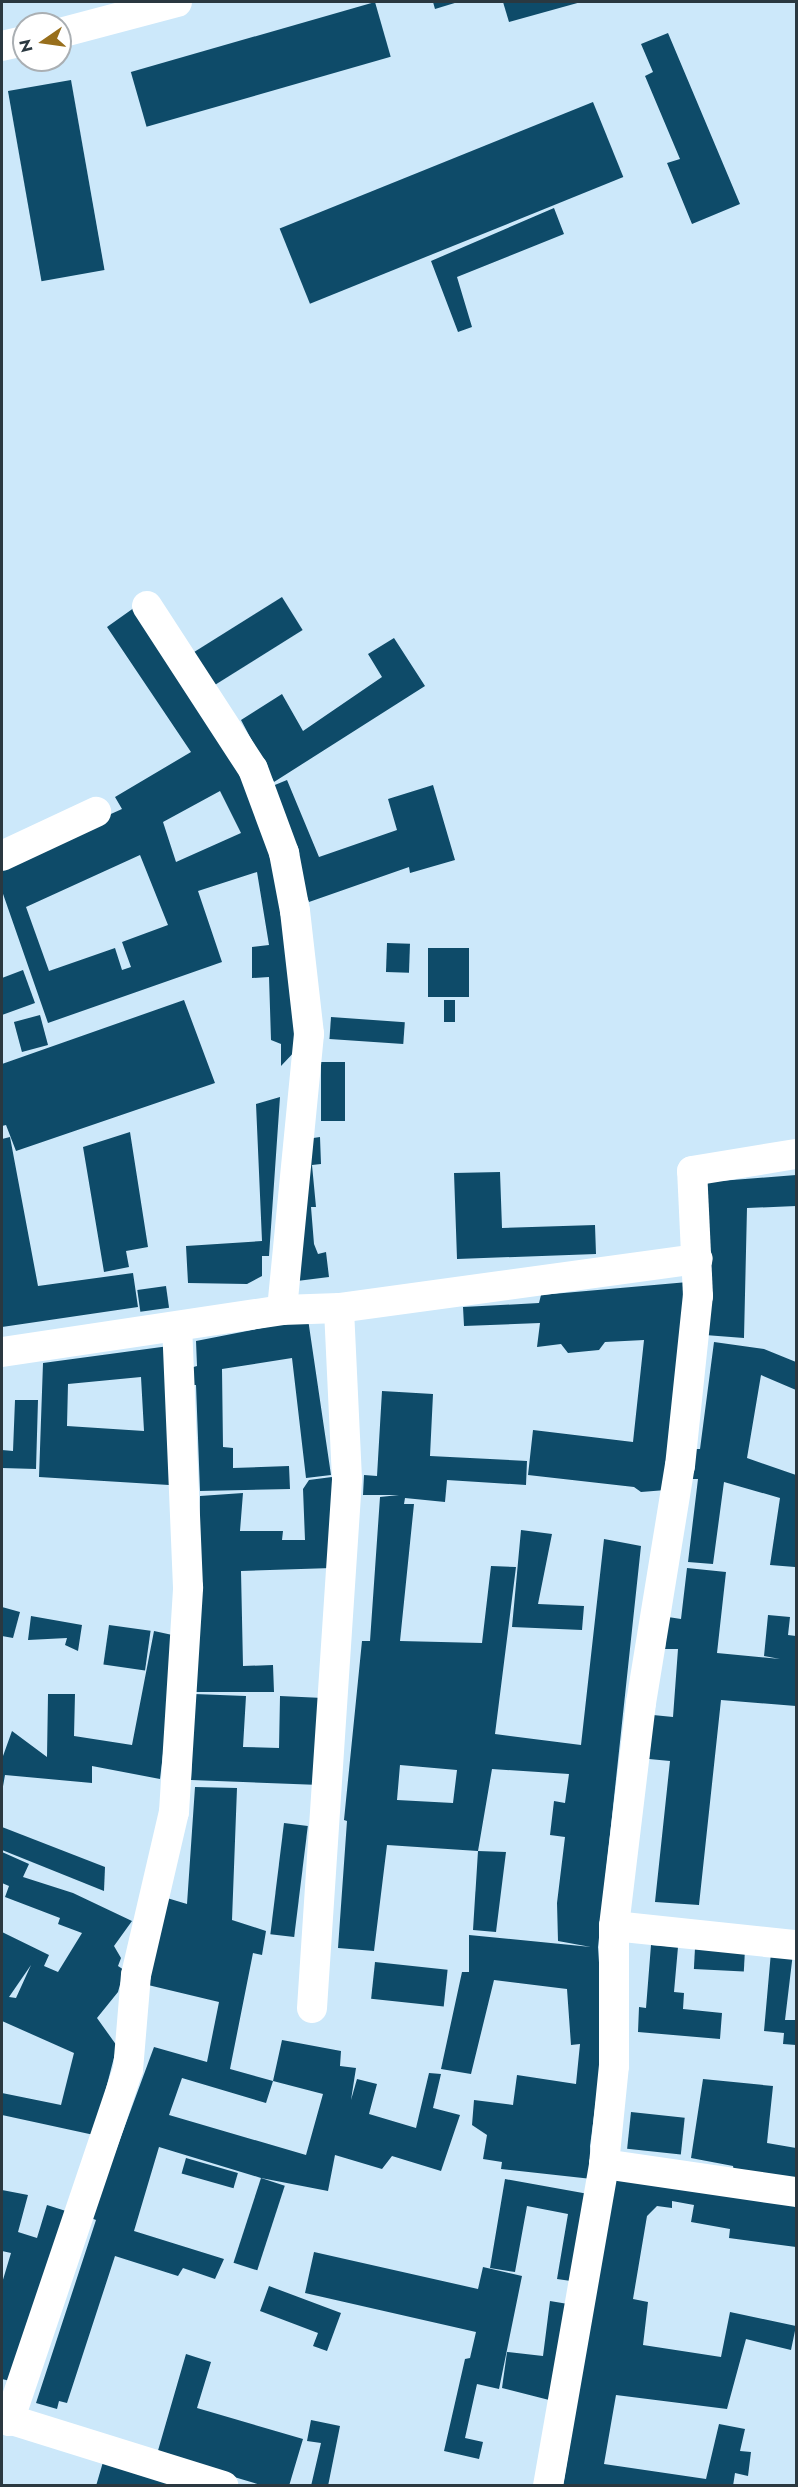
<!DOCTYPE html>
<html>
<head>
<meta charset="utf-8">
<style>
	body { margin:0 }
	#map { position:relative; width:798px; height:2487px; overflow:hidden; background:#cce8fa; font-family:Jost,sans-serif }
	div>[style] { position:absolute }
	.building>* { inset:0; background:#0e4b69; transform-origin:0 0 }
	.street>* { height:30px; margin:-15px; padding:0 15px; transform-origin:15px; border-radius:15px; background:#fff }
	span { translate:-50% -50%; white-space:nowrap; text-align:center; line-height:1.15; -webkit-text-stroke:6px #fff; paint-order:stroke }
	.frame { position:absolute; inset:0; border:3px solid #2a3840; pointer-events:none }
	.north { position:absolute; left:12px; top:12px; width:60px; height:60px; box-sizing:border-box; background:#fff; border:2px solid #aaafb3; border-radius:50%; rotate:257deg; font-size:16px; font-weight:700; line-height:24px; text-align:center; color:#2a3840 }
	.north::after { content:''; display:block; margin:auto; width:21px; height:27px; background:#986f1c; clip-path:polygon(50% 0,100% 100%,50% 72%,0 100%) }
</style>
</head>
<body>
<div id="map">
	<div class="building">
		<i style="left:375px;top:2px;width:57px;height:254px;rotate:74deg"></i>
		<i style="clip-path:polygon(433px 2px,458px 2px,435px 9px)"></i>
		<i style="clip-path:polygon(503px 2px,581px 2px,509px 22px)"></i>
		<i style="clip-path:polygon(668px 33px,740px 204px,692px 224px,667px 163px,680px 159px,645px 76px,653px 72px,641px 44px)"></i>
		<i style="left:71px;top:80px;width:193px;height:64px;rotate:80deg"></i>
		<i style="left:593px;top:102px;width:81px;height:338px;rotate:68deg"></i>
		<i style="clip-path:polygon(554px 208px,564px 234px,457px 277px,472px 327px,458px 332px,431px 261px)"></i>
		<i style="left:282px;top:597px;width:39px;height:105px;rotate:58deg"></i>
		<i style="clip-path:polygon(evenodd,138px 605px,250px 772px,282px 865px,298px 1048px,281px 1066px,281px 1044px,271px 1040px,269px 977px,252px 978px,252px 947px,269px 945px,257px 872px,198px 891px,222px 962px,48px 1023px,2px 891px,2px 863px,122px 809px,115px 797px,191px 752px,107px 627px,138px 605px,220px 791px,241px 833px,176px 862px,163px 822px,220px 791px,138px 605px,140px 855px,168px 925px,122px 942px,131px 967px,122px 970px,115px 948px,49px 971px,26px 907px,140px 855px)"></i>
		<i style="clip-path:polygon(394px 638px,425px 686px,274px 782px,241px 720px,282px 694px,303px 731px,382px 677px,368px 654px)"></i>
		<i style="clip-path:polygon(287px 780px,319px 857px,397px 830px,388px 799px,433px 785px,455px 860px,410px 873px,409px 867px,309px 902px,265px 789px)"></i>
		<i style="left:387px;top:943px;width:23px;height:29px;rotate:2deg"></i>
		<i style="left:428px;top:948px;width:41px;height:49px"></i>
		<i style="clip-path:polygon(23px 970px,35px 1003px,2px 1015px,2px 978px)"></i>
		<i style="clip-path:polygon(184px 1000px,215px 1083px,16px 1151px,6px 1125px,2px 1126px,2px 1064px)"></i>
		<i style="left:444px;top:1000px;width:11px;height:22px"></i>
		<i style="left:40px;top:1015px;width:31px;height:27px;rotate:75deg"></i>
		<i style="left:331px;top:1017px;width:74px;height:22px;rotate:4deg"></i>
		<i style="left:321px;top:1062px;width:24px;height:59px"></i>
		<i style="clip-path:polygon(280px 1097px,269px 1256px,262px 1256px,262px 1276px,247px 1284px,188px 1283px,186px 1246px,262px 1241px,256px 1104px)"></i>
		<i style="clip-path:polygon(130px 1132px,148px 1247px,126px 1251px,129px 1267px,104px 1272px,83px 1147px)"></i>
		<i style="clip-path:polygon(10px 1137px,38px 1286px,133px 1273px,138px 1307px,2px 1327px,2px 1139px)"></i>
		<i style="clip-path:polygon(320px 1137px,321px 1164px,312px 1165px,316px 1207px,311px 1207px,314px 1244px,318px 1254px,326px 1252px,329px 1277px,297px 1281px,300px 1140px)"></i>
		<i style="clip-path:polygon(500px 1172px,502px 1228px,595px 1225px,596px 1254px,457px 1259px,454px 1173px)"></i>
		<i style="clip-path:polygon(796px 1175px,796px 1206px,747px 1208px,744px 1338px,705px 1335px,707px 1182px)"></i>
		<i style="clip-path:polygon(688px 1282px,666px 1490px,641px 1492px,634px 1487px,528px 1475px,533px 1430px,633px 1442px,644px 1340px,605px 1342px,599px 1350px,568px 1353px,561px 1344px,537px 1347px,540px 1323px,464px 1326px,463px 1307px,539px 1303px,541px 1295px)"></i>
		<i style="left:166px;top:1286px;width:22px;height:29px;rotate:82deg"></i>
		<i style="clip-path:polygon(308px 1319px,331px 1475px,306px 1478px,292px 1358px,222px 1369px,223px 1447px,233px 1448px,233px 1468px,289px 1466px,290px 1489px,200px 1491px,196px 1385px,192px 1385px,190px 1368px,197px 1366px,196px 1341px)"></i>
		<i style="clip-path:polygon(714px 1342px,764px 1349px,796px 1362px,796px 1390px,761px 1375px,747px 1458px,796px 1475px,795px 1567px,770px 1565px,780px 1498px,724px 1482px,713px 1564px,688px 1562px,698px 1479px,691px 1479px,695px 1449px,700px 1449px)"></i>
		<i style="clip-path:polygon(evenodd,169px 1346px,169px 1485px,39px 1477px,43px 1363px,169px 1346px,141px 1377px,144px 1431px,67px 1426px,68px 1384px,141px 1377px)"></i>
		<i style="clip-path:polygon(evenodd,382px 1391px,433px 1394px,430px 1456px,527px 1461px,526px 1485px,447px 1480px,445px 1502px,405px 1498px,404px 1504px,414px 1504px,400px 1641px,482px 1643px,491px 1566px,516px 1567px,495px 1734px,581px 1745px,604px 1539px,641px 1546px,598px 1947px,604px 2040px,590px 2146px,592px 2179px,501px 2169px,502px 2162px,483px 2159px,487px 2135px,472px 2125px,474px 2100px,513px 2105px,517px 2075px,576px 2084px,580px 2044px,571px 2045px,567px 1989px,494px 1980px,471px 2074px,441px 2069px,462px 1972px,469px 1972px,469px 1935px,591px 1947px,558px 1941px,557px 1903px,565px 1837px,550px 1835px,554px 1801px,565px 1803px,569px 1774px,492px 1769px,478px 1851px,387px 1845px,374px 1951px,338px 1948px,347px 1821px,344px 1820px,362px 1641px,370px 1641px,380px 1497px,399px 1495px,363px 1495px,364px 1475px,377px 1476px,382px 1391px,400px 1765px,457px 1770px,453px 1803px,397px 1800px,400px 1765px)"></i>
		<i style="clip-path:polygon(15px 1400px,38px 1400px,36px 1469px,2px 1468px,2px 1450px,13px 1451px)"></i>
		<i style="clip-path:polygon(332px 1477px,332px 1568px,241px 1571px,243px 1666px,273px 1665px,274px 1692px,195px 1692px,200px 1496px,243px 1493px,240px 1531px,283px 1531px,282px 1540px,305px 1540px,303px 1489px,309px 1480px)"></i>
		<i style="clip-path:polygon(521px 1530px,552px 1534px,538px 1604px,584px 1606px,582px 1630px,512px 1627px)"></i>
		<i style="clip-path:polygon(687px 1568px,726px 1572px,717px 1653px,780px 1659px,764px 1656px,768px 1615px,790px 1617px,788px 1635px,796px 1636px,796px 1706px,721px 1700px,699px 1905px,655px 1902px,670px 1761px,649px 1759px,653px 1715px,673px 1717px,678px 1649px,665px 1649px,668px 1617px,681px 1619px)"></i>
		<i style="clip-path:polygon(2px 1607px,20px 1612px,13px 1638px,2px 1636px)"></i>
		<i style="clip-path:polygon(31px 1616px,82px 1625px,78px 1651px,65px 1645px,67px 1638px,28px 1640px)"></i>
		<i style="left:109px;top:1625px;width:42px;height:40px;rotate:8deg"></i>
		<i style="clip-path:polygon(154px 1631px,177px 1636px,160px 1779px,92px 1766px,92px 1783px,5px 1775px,2px 1792px,2px 1751px,3px 1756px,12px 1731px,47px 1757px,48px 1694px,75px 1694px,74px 1736px,132px 1745px)"></i>
		<i style="clip-path:polygon(194px 1694px,246px 1696px,243px 1747px,279px 1748px,280px 1696px,323px 1698px,320px 1785px,191px 1780px)"></i>
		<i style="clip-path:polygon(195px 1787px,237px 1788px,232px 1920px,266px 1931px,262px 1955px,253px 1953px,230px 2069px,273px 2081px,266px 2103px,182px 2078px,169px 2115px,306px 2155px,323px 2094px,273px 2081px,282px 2040px,341px 2051px,340px 2066px,356px 2068px,351px 2100px,357px 2079px,377px 2084px,369px 2114px,416px 2128px,429px 2073px,441px 2074px,433px 2108px,460px 2115px,441px 2171px,392px 2156px,382px 2169px,335px 2155px,328px 2191px,261px 2178px,159px 2147px,134px 2231px,224px 2259px,215px 2279px,183px 2268px,178px 2276px,115px 2256px,67px 2403px,59px 2401px,57px 2409px,36px 2403px,96px 2220px,91px 2218px,154px 2047px,207px 2062px,219px 2002px,148px 1985px,167px 1898px,187px 1904px)"></i>
		<i style="left:284px;top:1823px;width:24px;height:112px;rotate:7deg"></i>
		<i style="clip-path:polygon(2px 1827px,105px 1867px,104px 1891px,2px 1850px)"></i>
		<i style="clip-path:polygon(478px 1851px,506px 1852px,496px 1932px,473px 1930px)"></i>
		<i style="clip-path:polygon(evenodd,2px 1852px,29px 1864px,23px 1877px,73px 1893px,132px 1921px,114px 1946px,121px 1958px,118px 1966px,124px 1970px,118px 1992px,97px 2018px,117px 2046px,94px 2135px,2px 2115px,2px 2093px,61px 2105px,74px 2053px,2px 2021px,2px 1932px,49px 1955px,44px 1966px,58px 1972px,82px 1933px,58px 1924px,60px 1918px,5px 1897px,9px 1886px,2px 1883px,2px 1852px,31px 1965px,16px 1998px,9px 1997px,31px 1965px)"></i>
		<i style="clip-path:polygon(651px 1945px,678px 1947px,674px 1992px,684px 1993px,683px 2009px,722px 2013px,720px 2039px,638px 2032px,639px 2007px,646px 2008px)"></i>
		<i style="left:695px;top:1948px;width:50px;height:21px;rotate:3deg"></i>
		<i style="clip-path:polygon(771px 1952px,793px 1953px,785px 2020px,796px 2020px,796px 2045px,783px 2044px,784px 2033px,764px 2031px)"></i>
		<i style="left:375px;top:1962px;width:73px;height:37px;rotate:6deg"></i>
		<i style="clip-path:polygon(703px 2079px,773px 2086px,767px 2143px,796px 2148px,796px 2182px,734px 2172px,733px 2166px,691px 2158px)"></i>
		<i style="left:631px;top:2112px;width:54px;height:37px;rotate:6deg"></i>
		<i style="left:186px;top:2158px;width:54px;height:16px;rotate:16deg"></i>
		<i style="left:261px;top:2178px;width:25px;height:89px;rotate:18deg"></i>
		<i style="clip-path:polygon(614px 2178px,796px 2201px,796px 2247px,729px 2238px,730px 2229px,691px 2222px,694px 2205px,672px 2201px,672px 2208px,657px 2206px,647px 2216px,633px 2299px,648px 2302px,643px 2345px,721px 2357px,730px 2312px,796px 2326px,791px 2350px,746px 2339px,727px 2409px,616px 2395px,604px 2464px,706px 2479px,719px 2424px,745px 2429px,740px 2451px,751px 2452px,748px 2476px,735px 2473px,733px 2486px,563px 2486px)"></i>
		<i style="clip-path:polygon(505px 2179px,594px 2195px,578px 2282px,557px 2279px,568px 2214px,527px 2206px,515px 2272px,490px 2268px)"></i>
		<i style="clip-path:polygon(2px 2190px,28px 2195px,18px 2232px,37px 2238px,47px 2205px,69px 2212px,18px 2383px,2px 2379px,2px 2283px,11px 2253px,2px 2251px)"></i>
		<i style="clip-path:polygon(314px 2252px,478px 2289px,483px 2267px,522px 2276px,499px 2389px,477px 2384px,465px 2438px,483px 2442px,479px 2459px,444px 2451px,465px 2359px,470px 2358px,476px 2332px,305px 2293px)"></i>
		<i style="clip-path:polygon(269px 2286px,341px 2313px,327px 2351px,313px 2346px,318px 2333px,260px 2311px)"></i>
		<i style="clip-path:polygon(550px 2301px,574px 2305px,557px 2402px,502px 2388px,507px 2352px,543px 2356px)"></i>
		<i style="clip-path:polygon(186px 2354px,211px 2362px,197px 2408px,303px 2439px,289px 2486px,264px 2486px,157px 2454px)"></i>
		<i style="clip-path:polygon(311px 2420px,340px 2426px,328px 2486px,311px 2486px,321px 2443px,307px 2441px)"></i>
		<i style="clip-path:polygon(103px 2462px,199px 2486px,96px 2486px)"></i>
	</div>
	<div class="street">
		<i style="left:60px;top:33px;width:121px;rotate:-14.8deg"></i>
		<i style="left:2px;top:46px;width:23px;rotate:-13deg"></i>
		<i style="left:147px;top:606px;width:194px;rotate:57deg"></i>
		<i style="left:253px;top:769px;width:90px;rotate:69.7deg"></i>
		<i style="left:284px;top:853px;width:59px;rotate:79.3deg"></i>
		<i style="left:295px;top:911px;width:124px;rotate:83.5deg"></i>
		<i style="left:309px;top:1034px;width:277px;rotate:95.6deg"></i>
		<i style="left:2px;top:856px;width:104px;rotate:-25.1deg"></i>
		<i style="left:2px;top:1352px;width:283px;rotate:-8.5deg"></i>
		<i style="left:282px;top:1310px;width:57px;rotate:-2deg"></i>
		<i style="left:339px;top:1308px;width:362px;rotate:-7.8deg"></i>
		<i style="left:614px;top:1926px;width:183px;rotate:6deg"></i>
		<i style="left:312px;top:2008px;width:530px;rotate:-86.21deg"></i>
		<i style="left:347px;top:1479px;width:171px;rotate:-92.7deg"></i>
		<i style="left:604px;top:2164px;width:194px;rotate:8.3deg"></i>
		<i style="left:2px;top:2417px;width:232px;rotate:17.3deg"></i>
		<i style="left:9px;top:2421px;width:371px;rotate:-71.3deg"></i>
		<i style="left:128px;top:2070px;width:95px;rotate:-85.2deg"></i>
		<i style="left:136px;top:1975px;width:167px;rotate:-76.9deg"></i>
		<i style="left:174px;top:1812px;width:225px;rotate:-86.4deg"></i>
		<i style="left:188px;top:1587px;width:259px;rotate:-92.4deg"></i>
		<i style="left:548px;top:2486px;width:327px;rotate:-80.1deg"></i>
		<i style="left:604px;top:2164px;width:99px;rotate:-84.2deg"></i>
		<i style="left:614px;top:2066px;width:140px;rotate:-90deg"></i>
		<i style="left:614px;top:1926px;width:225px;rotate:-83.1deg"></i>
		<i style="left:641px;top:1703px;width:240px;rotate:-80.7deg"></i>
		<i style="left:680px;top:1466px;width:171px;rotate:-84deg"></i>
		<i style="left:698px;top:1296px;width:125px;rotate:-92.7deg"></i>
		<i style="left:692px;top:1171px;width:105px;rotate:-9.3deg"></i>
	</div>
	<div class="frame"></div>
	<div class="north">N</div>
</div>
</body>
</html>
